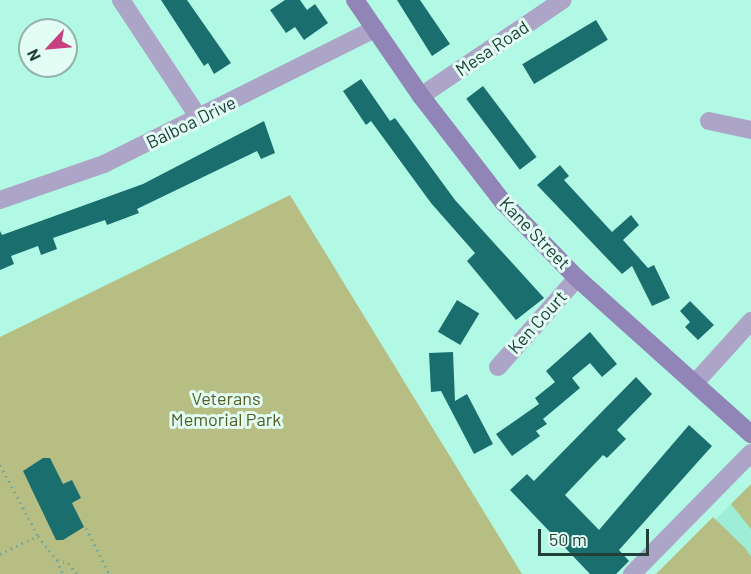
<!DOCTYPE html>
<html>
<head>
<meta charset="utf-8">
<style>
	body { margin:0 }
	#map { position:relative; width:751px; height:574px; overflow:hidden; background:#b2f9e5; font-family:Barlow,sans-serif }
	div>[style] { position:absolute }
	.built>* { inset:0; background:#9dedd7 }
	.green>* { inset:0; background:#b6be84 }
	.building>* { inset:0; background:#1a6e6e; transform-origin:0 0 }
	.path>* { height:3px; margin-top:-1.5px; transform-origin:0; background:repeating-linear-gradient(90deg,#73a799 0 1.5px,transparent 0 6px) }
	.street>* { height:18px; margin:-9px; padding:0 9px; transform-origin:9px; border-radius:9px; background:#ada5c7 }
	.secondary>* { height:18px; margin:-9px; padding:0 9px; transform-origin:9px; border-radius:9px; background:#9085b6 }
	span { translate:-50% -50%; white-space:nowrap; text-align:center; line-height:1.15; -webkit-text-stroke:6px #e1fdf4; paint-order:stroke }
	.street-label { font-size:18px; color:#223f38 }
	.park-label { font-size:18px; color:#565d21 }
	.north { position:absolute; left:18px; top:18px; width:60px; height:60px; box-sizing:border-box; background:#e1fdf4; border:2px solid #95b1a9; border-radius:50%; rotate:244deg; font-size:16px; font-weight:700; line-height:24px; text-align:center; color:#223f38 }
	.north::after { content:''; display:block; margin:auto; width:21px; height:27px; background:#c74080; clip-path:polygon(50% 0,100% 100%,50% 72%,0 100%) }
	.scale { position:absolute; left:538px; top:529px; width:111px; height:27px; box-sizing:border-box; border:3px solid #223f38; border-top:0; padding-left:8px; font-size:18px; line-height:21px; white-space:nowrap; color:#223f38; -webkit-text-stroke:4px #e1fdf4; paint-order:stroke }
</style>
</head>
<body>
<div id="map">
	<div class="built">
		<i style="clip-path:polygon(751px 484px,751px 574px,661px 574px)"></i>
	</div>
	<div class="green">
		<i style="clip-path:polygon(290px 195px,522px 574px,0 574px,0 337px)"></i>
		<i style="clip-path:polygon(751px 484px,751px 529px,731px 504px)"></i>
		<i style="clip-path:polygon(713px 517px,746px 549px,751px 557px,751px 574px,656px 574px)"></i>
	</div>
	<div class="building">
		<i style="clip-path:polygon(161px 0,187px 0,231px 63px,214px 74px,208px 63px,204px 66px)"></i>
		<i style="clip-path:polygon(285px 0,300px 0,307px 10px,315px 4px,328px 23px,304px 40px,295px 27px,286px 33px,270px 10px)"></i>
		<i style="clip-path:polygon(397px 0,420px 0,450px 44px,432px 56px)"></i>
		<i style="left:596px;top:20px;width:23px;height:86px;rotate:59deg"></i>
		<i style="clip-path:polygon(361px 79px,390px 121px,395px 118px,455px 200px,544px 298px,516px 320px,467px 261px,475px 253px,431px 203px,371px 121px,366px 125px,343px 91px)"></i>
		<i style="left:483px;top:86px;width:89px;height:21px;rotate:53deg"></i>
		<i style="clip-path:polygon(264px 121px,275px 153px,261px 159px,257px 151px,137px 209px,139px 213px,107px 225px,105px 220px,53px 238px,57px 249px,41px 255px,38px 246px,11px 256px,14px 264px,0 270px,0 231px,2px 235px,143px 184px)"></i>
		<i style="clip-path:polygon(560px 165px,569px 176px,564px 180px,612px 232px,631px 215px,639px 225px,623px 240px,648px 268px,654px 265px,670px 298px,652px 306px,632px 266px,622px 274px,537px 185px)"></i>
		<i style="left:457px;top:300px;width:26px;height:37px;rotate:31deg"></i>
		<i style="clip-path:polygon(690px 301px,714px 325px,698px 340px,685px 327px,690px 322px,680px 311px)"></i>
		<i style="clip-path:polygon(590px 332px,617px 364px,602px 377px,590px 363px,572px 378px,580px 388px,543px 419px,547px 424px,536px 431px,540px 436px,512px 456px,496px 434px,539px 404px,535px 398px,555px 382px,546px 371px)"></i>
		<i style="clip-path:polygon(453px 352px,455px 401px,467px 394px,493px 444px,474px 454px,441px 391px,431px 392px,429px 353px)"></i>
		<i style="clip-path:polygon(636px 377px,652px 394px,617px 430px,626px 439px,607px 458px,603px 455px,565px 495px,599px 530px,689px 425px,712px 446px,619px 550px,629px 561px,616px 574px,590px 574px,510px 490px,527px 474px,534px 481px)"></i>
		<i style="clip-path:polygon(43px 458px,50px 458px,63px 484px,72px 480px,81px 498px,72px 503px,84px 527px,63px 540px,56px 540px,23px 471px)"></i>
	</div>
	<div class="path">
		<i style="left:0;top:465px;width:81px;rotate:61.8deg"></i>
		<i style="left:86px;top:528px;width:51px;rotate:63.4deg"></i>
		<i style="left:0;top:554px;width:42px;rotate:-25.3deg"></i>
		<i style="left:38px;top:536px;width:31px;rotate:52deg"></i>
		<i style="left:57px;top:560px;width:11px;rotate:15deg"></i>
		<i style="left:68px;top:563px;width:15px;rotate:48deg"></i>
		<i style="left:57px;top:560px;width:15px;rotate:67deg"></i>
	</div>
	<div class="street">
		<i style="left:121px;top:0;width:141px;rotate:56.5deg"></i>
		<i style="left:421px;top:96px;width:171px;rotate:-34.1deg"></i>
		<i style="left:709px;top:121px;width:43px;rotate:12.1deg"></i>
		<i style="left:0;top:200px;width:110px;rotate:-19.1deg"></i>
		<i style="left:104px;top:164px;width:303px;rotate:-26.5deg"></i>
		<i style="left:498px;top:367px;width:119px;rotate:-48.4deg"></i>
		<i style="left:695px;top:383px;width:84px;rotate:-47.9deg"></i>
		<i style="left:632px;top:574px;width:170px;rotate:-45.5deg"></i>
	</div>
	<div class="secondary">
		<i style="left:355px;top:0;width:116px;rotate:55.5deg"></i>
		<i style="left:421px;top:96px;width:134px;rotate:52.3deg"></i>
		<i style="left:503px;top:202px;width:106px;rotate:45.8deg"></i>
		<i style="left:577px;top:278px;width:234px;rotate:41.9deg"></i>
	</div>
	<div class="street-label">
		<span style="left:492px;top:48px;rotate:-34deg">Mesa Road</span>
		<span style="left:191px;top:122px;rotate:-26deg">Balboa Drive</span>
		<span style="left:535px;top:233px;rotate:46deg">Kane Street</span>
		<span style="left:537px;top:322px;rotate:-48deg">Ken Court</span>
	</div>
	<div class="park-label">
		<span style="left:226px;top:409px">Veterans<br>Memorial Park</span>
	</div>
	<div class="north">N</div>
	<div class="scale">50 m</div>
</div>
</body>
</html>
